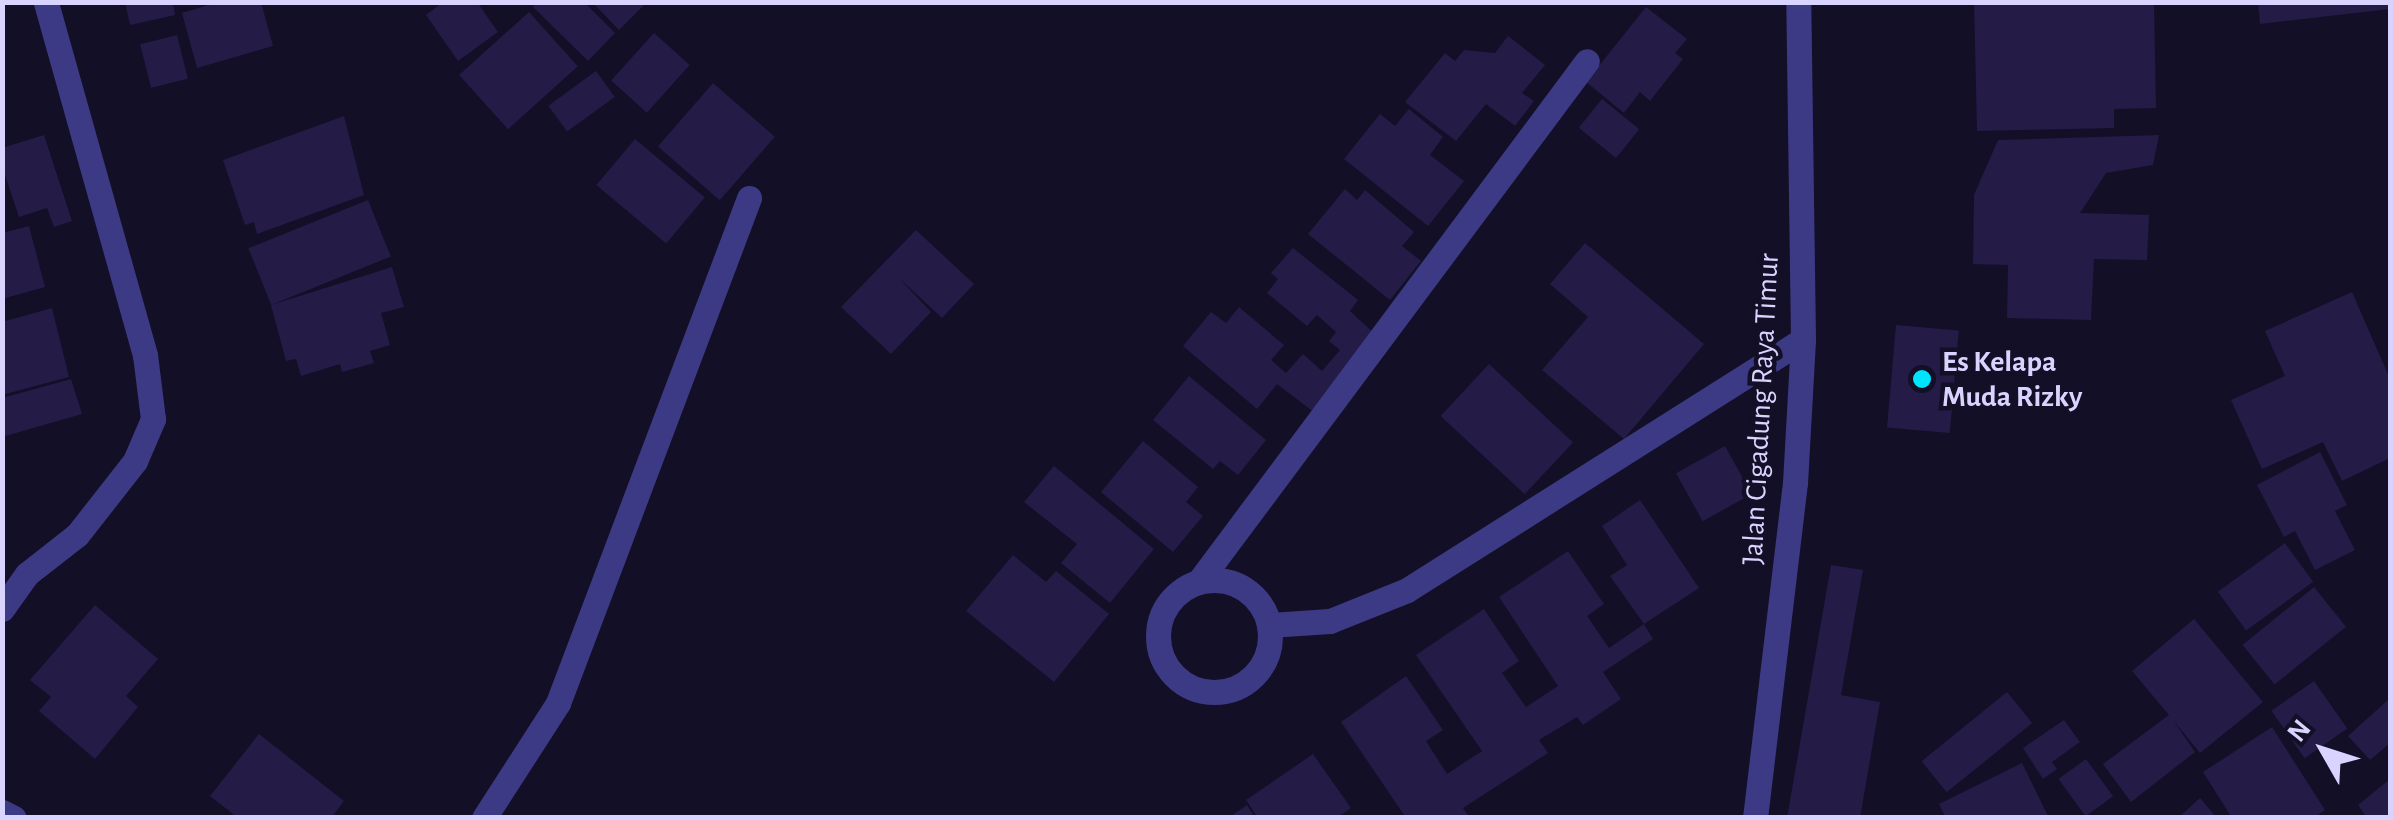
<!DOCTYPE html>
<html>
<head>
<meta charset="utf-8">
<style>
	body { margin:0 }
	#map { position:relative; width:2393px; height:820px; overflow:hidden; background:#130f26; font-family:"Alegreya Sans",sans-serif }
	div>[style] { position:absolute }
	.building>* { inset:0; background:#241b47; transform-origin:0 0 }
	.minor>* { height:25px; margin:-12.5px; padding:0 12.5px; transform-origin:12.5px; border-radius:12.5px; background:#3d3a85 }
	.minor>.ring { margin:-12.5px; padding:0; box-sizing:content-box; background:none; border:25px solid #3d3a85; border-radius:50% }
	.dots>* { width:28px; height:28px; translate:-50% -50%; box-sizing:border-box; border:5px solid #130f26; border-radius:50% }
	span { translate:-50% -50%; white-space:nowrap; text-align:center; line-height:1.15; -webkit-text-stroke:9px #130f26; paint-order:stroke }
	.poi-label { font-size:30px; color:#d9d4ff; font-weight:700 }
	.left { translate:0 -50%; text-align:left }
	.street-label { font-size:30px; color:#d9d4ff }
	.frame { position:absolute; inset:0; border:5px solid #d9d4ff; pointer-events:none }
	.north { position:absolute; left:2273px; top:700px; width:100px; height:100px; -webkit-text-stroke:8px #130f26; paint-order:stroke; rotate:309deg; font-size:28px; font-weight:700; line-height:40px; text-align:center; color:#d9d4ff }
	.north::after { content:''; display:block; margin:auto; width:35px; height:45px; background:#d9d4ff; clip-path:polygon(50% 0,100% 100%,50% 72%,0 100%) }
</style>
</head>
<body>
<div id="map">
	<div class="building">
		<i style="clip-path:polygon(125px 2px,173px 2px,175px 15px,130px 25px)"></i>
		<i style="clip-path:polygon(218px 2px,261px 2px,273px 46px,197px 68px,182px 13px)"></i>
		<i style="clip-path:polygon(443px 2px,477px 2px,498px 32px,458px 61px,426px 15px)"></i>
		<i style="clip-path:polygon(537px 2px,584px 2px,615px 33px,588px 61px,533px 7px)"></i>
		<i style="clip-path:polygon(592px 2px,647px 2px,619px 30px)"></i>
		<i style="clip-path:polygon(1974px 2px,2154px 2px,2156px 108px,2114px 109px,2114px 128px,1977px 131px)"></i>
		<i style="clip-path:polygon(2258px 2px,2390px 2px,2390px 9px,2260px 24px)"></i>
		<i style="clip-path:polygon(1646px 7px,1687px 39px,1675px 53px,1683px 59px,1650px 101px,1640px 92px,1624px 113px,1586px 82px)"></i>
		<i style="left:529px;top:12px;width:73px;height:94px;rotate:48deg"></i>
		<i style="left:654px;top:33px;width:48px;height:64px;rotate:42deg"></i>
		<i style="left:177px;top:35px;width:45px;height:38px;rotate:76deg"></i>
		<i style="clip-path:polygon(1508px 36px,1545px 65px,1522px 93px,1534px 101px,1515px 126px,1486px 104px,1456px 141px,1405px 102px,1445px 53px,1455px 61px,1464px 50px,1495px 53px)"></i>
		<i style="left:596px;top:71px;width:32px;height:59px;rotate:54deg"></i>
		<i style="left:713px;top:83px;width:82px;height:84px;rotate:41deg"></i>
		<i style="left:1602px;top:99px;width:48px;height:37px;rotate:39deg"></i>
		<i style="clip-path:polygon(1409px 109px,1443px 137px,1430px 155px,1464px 181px,1428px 226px,1344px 159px,1380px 114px,1395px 126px)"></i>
		<i style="clip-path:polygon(344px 116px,364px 195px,257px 234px,254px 222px,245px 225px,223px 160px)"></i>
		<i style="clip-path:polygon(44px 135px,72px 221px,54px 227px,47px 208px,19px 217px,2px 166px,2px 148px)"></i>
		<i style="clip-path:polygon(2159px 135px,2153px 165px,2106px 173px,2080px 213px,2149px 215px,2147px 260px,2094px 259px,2091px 320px,2007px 318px,2008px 265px,1973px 264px,1974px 195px,1998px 140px)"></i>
		<i style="left:635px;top:139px;width:91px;height:60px;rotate:40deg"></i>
		<i style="clip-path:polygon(1345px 189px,1357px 200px,1365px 190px,1414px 232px,1402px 246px,1421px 261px,1390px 300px,1308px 234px)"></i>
		<i style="left:368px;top:200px;width:61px;height:129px;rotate:68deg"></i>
		<i style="clip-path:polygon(29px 226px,45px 287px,2px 299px,2px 233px)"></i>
		<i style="clip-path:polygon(916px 230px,974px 284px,942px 318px,899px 278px,931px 312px,891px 354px,841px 307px)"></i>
		<i style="clip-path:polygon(1585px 243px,1704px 344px,1624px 439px,1542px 370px,1588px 317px,1550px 284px)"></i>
		<i style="clip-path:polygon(1293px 248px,1358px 300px,1350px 311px,1380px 339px,1315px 413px,1277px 384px,1257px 409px,1183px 346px,1211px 312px,1226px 323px,1239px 307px,1284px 345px,1271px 360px,1286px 373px,1303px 354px,1322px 371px,1340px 350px,1329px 341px,1336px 332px,1317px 315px,1307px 326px,1267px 293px,1278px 279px,1271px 273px)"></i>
		<i style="clip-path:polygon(392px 267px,404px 307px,381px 313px,390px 345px,370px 351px,374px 363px,342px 372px,340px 364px,301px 376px,296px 359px,286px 361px,271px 305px)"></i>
		<i style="clip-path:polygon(2352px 292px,2390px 379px,2390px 458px,2342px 481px,2323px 442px,2262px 469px,2231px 400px,2285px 376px,2265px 331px)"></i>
		<i style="clip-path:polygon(52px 308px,69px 377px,2px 395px,2px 322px)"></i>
		<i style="left:1896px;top:325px;width:63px;height:103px;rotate:5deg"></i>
		<i style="left:1489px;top:364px;width:115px;height:71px;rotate:43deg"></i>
		<i style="clip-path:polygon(1189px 376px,1266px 440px,1238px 475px,1220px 461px,1213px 469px,1153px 420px)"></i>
		<i style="clip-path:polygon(71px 379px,82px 414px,2px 437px,2px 398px)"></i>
		<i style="clip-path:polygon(1143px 441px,1198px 487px,1186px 502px,1203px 516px,1173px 552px,1101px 492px)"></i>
		<i style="left:1725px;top:446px;width:55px;height:56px;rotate:61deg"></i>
		<i style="clip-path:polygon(2320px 452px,2347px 505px,2335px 511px,2355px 550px,2315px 570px,2295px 531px,2284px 537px,2257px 485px)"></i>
		<i style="clip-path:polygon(1054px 466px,1154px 549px,1110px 603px,1061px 563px,1077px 544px,1024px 502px)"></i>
		<i style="clip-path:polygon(1640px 500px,1699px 588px,1644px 624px,1610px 576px,1627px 565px,1602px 526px)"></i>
		<i style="left:2285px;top:543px;width:48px;height:83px;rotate:54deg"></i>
		<i style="clip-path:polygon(1568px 551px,1604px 604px,1587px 616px,1609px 648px,1644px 624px,1653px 639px,1603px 672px,1621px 699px,1583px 725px,1577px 717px,1539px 740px,1548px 753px,1463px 808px,1470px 818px,1406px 818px,1341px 722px,1406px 676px,1443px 730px,1426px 741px,1447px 774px,1482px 751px,1416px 655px,1484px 609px,1519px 661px,1502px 673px,1526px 707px,1558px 686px,1499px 597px)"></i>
		<i style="clip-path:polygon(1013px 555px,1046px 582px,1056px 571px,1109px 614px,1054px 682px,966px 611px)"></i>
		<i style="clip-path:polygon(1831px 565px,1863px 570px,1841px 695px,1880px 702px,1860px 818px,1787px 818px)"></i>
		<i style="left:2314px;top:587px;width:51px;height:92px;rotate:51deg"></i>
		<i style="clip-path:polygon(95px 605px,158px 659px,126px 696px,138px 707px,95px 759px,39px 711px,51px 697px,30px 680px)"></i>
		<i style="clip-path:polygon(2194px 619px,2263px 702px,2200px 753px,2173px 720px,2195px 752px,2131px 802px,2103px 764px,2169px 715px,2132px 671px)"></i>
		<i style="left:2314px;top:681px;width:58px;height:52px;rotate:55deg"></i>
		<i style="left:2007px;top:692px;width:40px;height:110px;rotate:51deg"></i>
		<i style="clip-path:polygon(2390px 698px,2390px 743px,2370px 760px,2348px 736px)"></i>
		<i style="clip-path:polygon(2064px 720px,2080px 742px,2052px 762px,2057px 769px,2043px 779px,2023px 748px)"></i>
		<i style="clip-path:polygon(2272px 727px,2325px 810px,2314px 818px,2232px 818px,2203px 772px)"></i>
		<i style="clip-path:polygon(259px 734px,344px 801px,331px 818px,238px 818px,210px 796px)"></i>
		<i style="clip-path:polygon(1313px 754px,1351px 808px,1337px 818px,1258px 818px,1246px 800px)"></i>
		<i style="left:2086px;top:759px;width:46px;height:34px;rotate:54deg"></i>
		<i style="clip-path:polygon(2022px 763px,2049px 818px,1946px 818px,1939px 804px)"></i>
		<i style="clip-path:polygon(2390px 779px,2390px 818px,2367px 818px,2358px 805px)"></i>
		<i style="clip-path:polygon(2200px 798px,2217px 818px,2178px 818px)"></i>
		<i style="clip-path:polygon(1247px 805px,1255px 818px,1228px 818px)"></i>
	</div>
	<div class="minor">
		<i class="ring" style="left:1158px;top:580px;width:87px;height:87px"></i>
		<i style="left:1200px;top:580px;width:647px;rotate:-53.29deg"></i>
		<i style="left:2px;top:609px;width:43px;rotate:-54.5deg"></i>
		<i style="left:27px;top:574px;width:63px;rotate:-38deg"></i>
		<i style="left:77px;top:535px;width:94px;rotate:-51.9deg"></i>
		<i style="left:135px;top:461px;width:46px;rotate:-66.8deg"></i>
		<i style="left:153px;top:419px;width:64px;rotate:-97.1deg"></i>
		<i style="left:145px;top:355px;width:367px;rotate:-105.7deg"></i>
		<i style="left:1269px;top:625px;width:61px;rotate:-3.8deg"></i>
		<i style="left:1330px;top:621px;width:83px;rotate:-21.9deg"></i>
		<i style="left:1407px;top:590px;width:468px;rotate:-32.3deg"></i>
		<i style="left:2px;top:812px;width:13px;rotate:27deg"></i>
		<i style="left:484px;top:818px;width:137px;rotate:-57.2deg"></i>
		<i style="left:558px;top:703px;width:540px;rotate:-69.28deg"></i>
		<i style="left:1755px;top:818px;width:337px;rotate:-83.2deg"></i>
		<i style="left:1795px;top:483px;width:143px;rotate:-86.8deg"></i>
		<i style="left:1803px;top:340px;width:338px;rotate:-90.8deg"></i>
	</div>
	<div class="dots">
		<i style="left:1922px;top:379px;background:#00e5ff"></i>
	</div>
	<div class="poi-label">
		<span class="left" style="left:1942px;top:379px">Es Kelapa<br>Muda Rizky</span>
	</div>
	<div class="street-label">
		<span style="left:1761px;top:409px;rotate:-87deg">Jalan Cigadung Raya Timur</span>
	</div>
	<div class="frame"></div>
	<div class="north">N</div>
</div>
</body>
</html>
